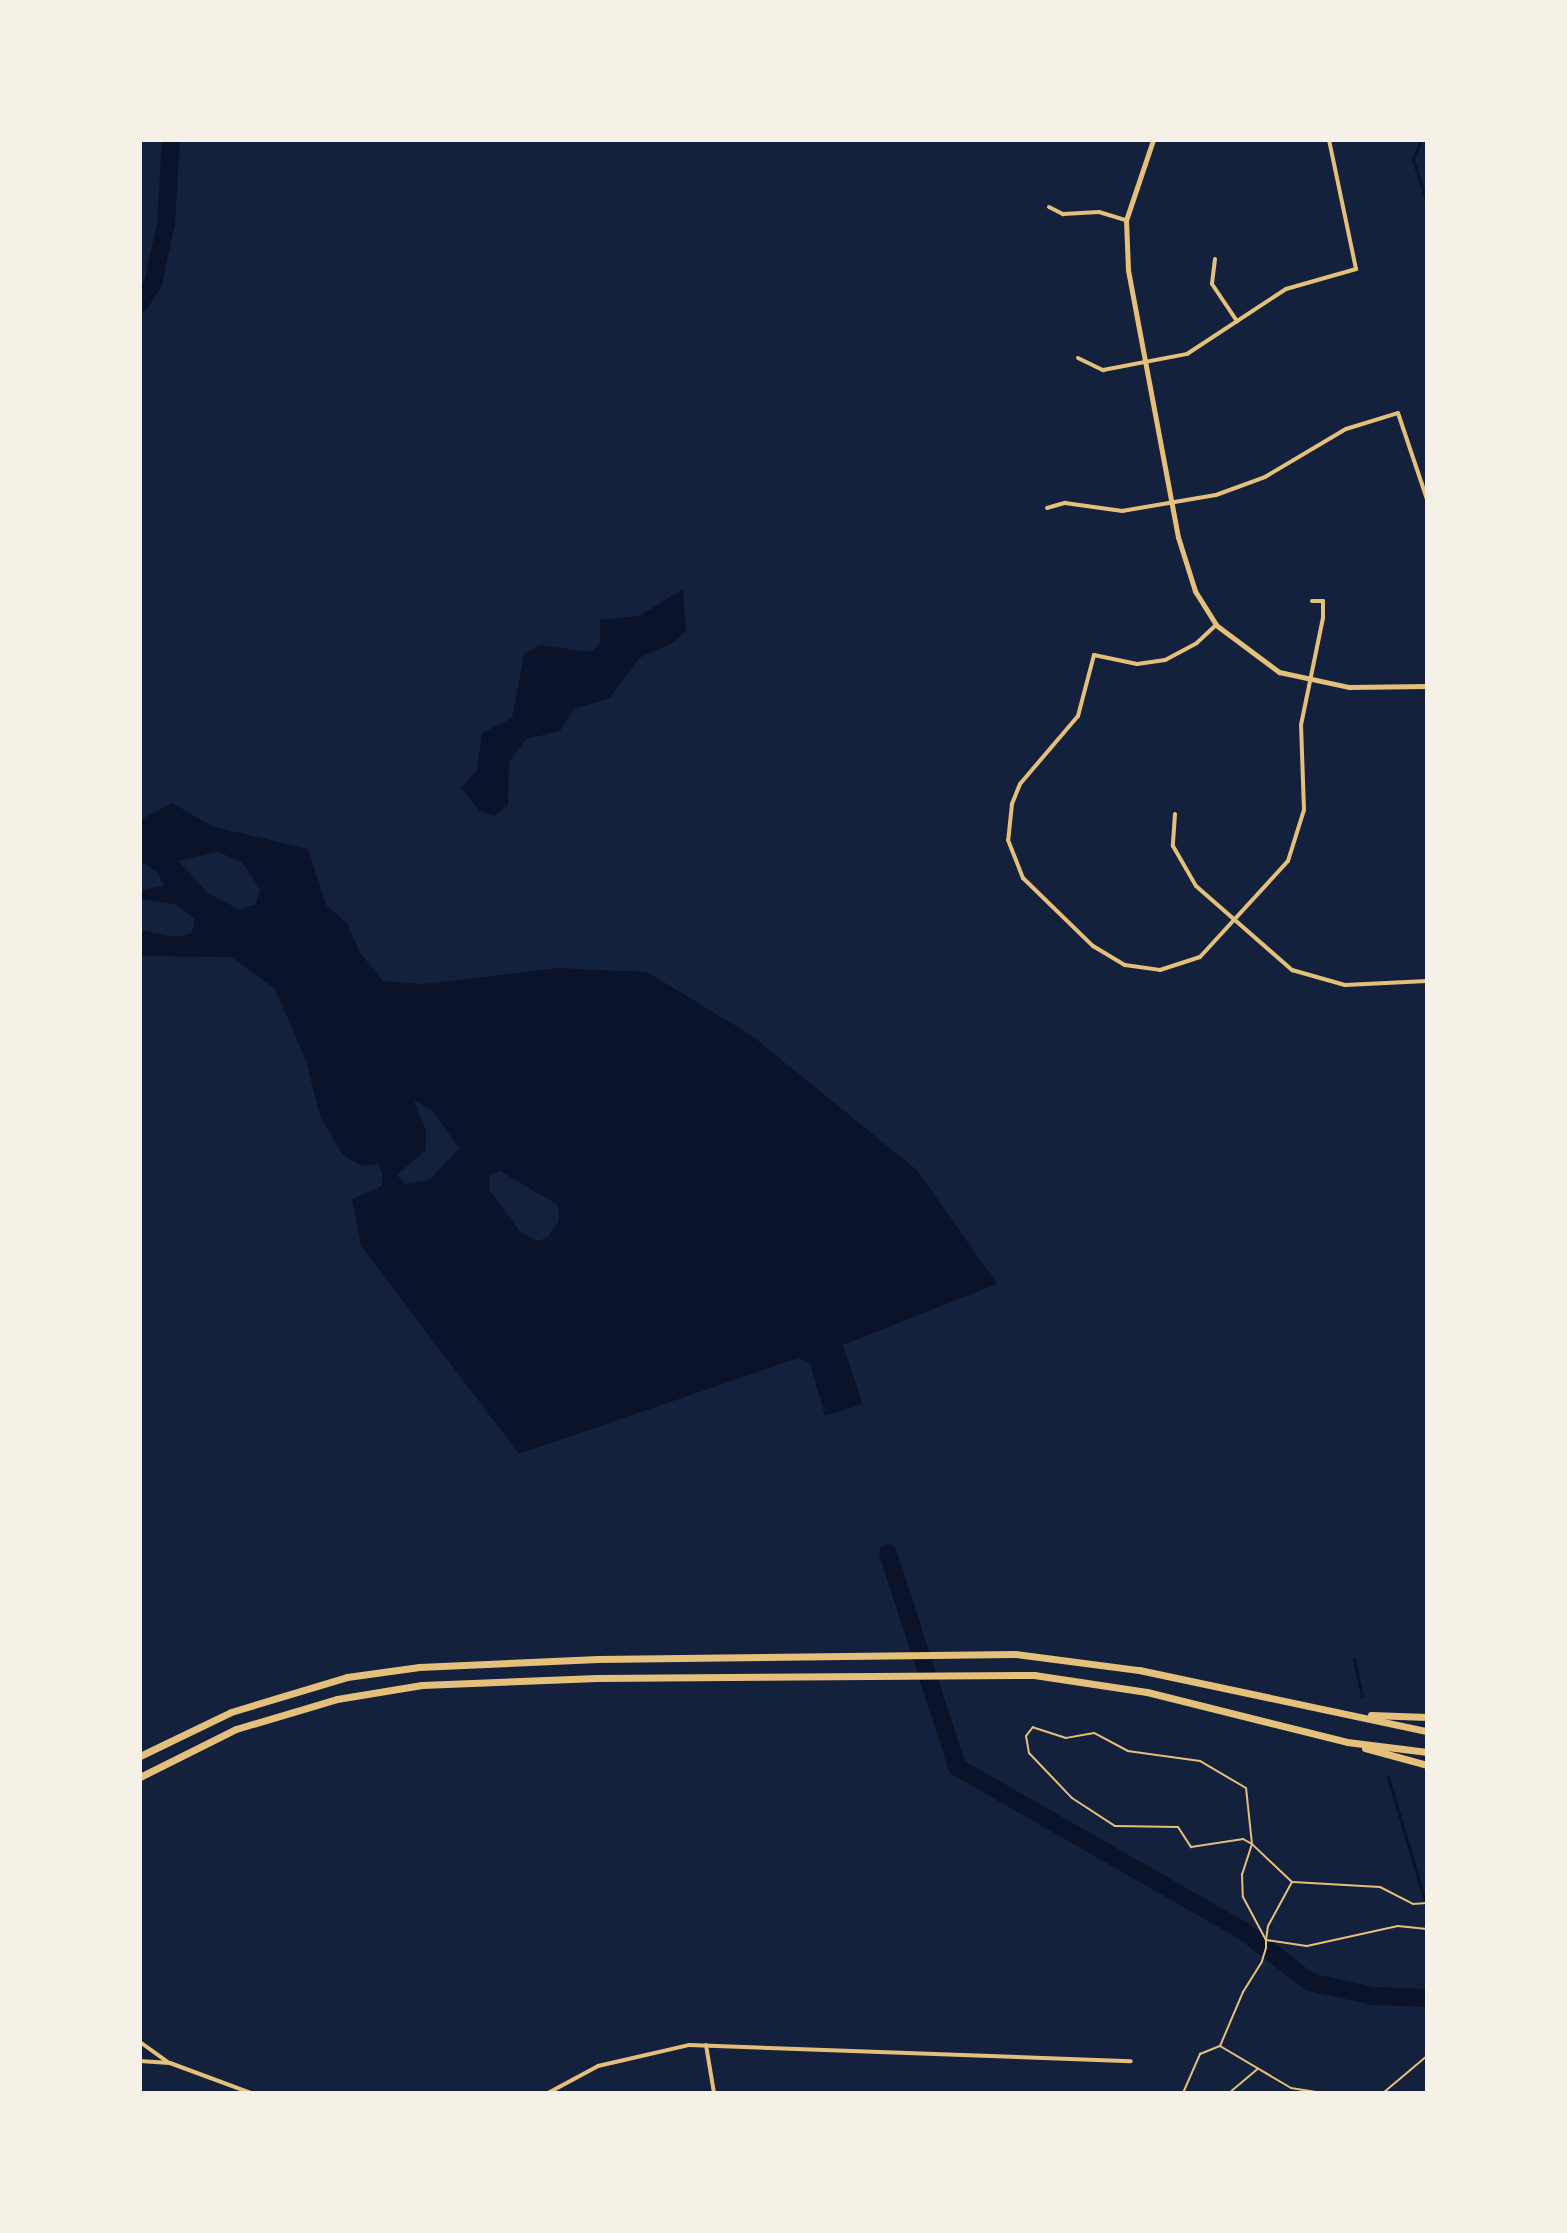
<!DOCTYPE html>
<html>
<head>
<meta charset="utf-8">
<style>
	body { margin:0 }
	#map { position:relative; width:1567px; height:2233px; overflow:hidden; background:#14213d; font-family:Lato,sans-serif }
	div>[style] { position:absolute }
	.water>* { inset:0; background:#0b132b }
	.stream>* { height:3px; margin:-1.5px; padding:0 1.5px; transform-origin:1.5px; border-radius:1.5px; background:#0b132b }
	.river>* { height:18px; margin:-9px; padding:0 9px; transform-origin:9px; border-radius:9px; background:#0b132b }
	.path>* { height:2px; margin:-1px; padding:0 1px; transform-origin:1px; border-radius:1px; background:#e5c07b }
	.minor>* { height:4px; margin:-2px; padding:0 2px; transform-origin:2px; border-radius:2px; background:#e5c07b }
	.tertiary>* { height:5px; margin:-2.5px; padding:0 2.5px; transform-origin:2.5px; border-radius:2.5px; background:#e5c07b }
	.motorway>* { height:7px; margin:-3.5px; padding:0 3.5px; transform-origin:3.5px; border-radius:3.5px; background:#e5c07b }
	span { translate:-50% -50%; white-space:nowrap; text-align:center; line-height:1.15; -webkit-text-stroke:7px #f6f1e7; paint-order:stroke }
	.frame { position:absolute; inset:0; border:142px solid #f6f1e7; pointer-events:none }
</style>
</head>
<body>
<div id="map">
	<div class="water">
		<i style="clip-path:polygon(683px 589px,686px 631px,671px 644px,639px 658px,610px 698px,574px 709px,560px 731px,526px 739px,509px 762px,508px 805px,494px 816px,480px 811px,461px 788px,477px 770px,482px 733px,512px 718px,524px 654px,540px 645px,591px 652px,600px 643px,600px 620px,639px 616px)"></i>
		<i style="clip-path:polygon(evenodd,172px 803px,214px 827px,308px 849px,326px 905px,347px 923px,360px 953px,383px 981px,423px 984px,558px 968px,647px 972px,751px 1035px,917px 1170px,997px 1284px,843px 1345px,863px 1404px,825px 1416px,810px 1363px,798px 1358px,519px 1454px,361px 1246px,352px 1199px,382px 1186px,382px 1173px,378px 1164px,361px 1166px,342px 1154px,320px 1116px,306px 1061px,275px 989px,231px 957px,140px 956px,140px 930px,176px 937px,192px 933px,195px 919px,177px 905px,140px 899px,141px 890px,164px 886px,158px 873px,140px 861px,140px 820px,172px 803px,218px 852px,242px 862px,260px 889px,256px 904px,240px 910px,208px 893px,178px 861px,218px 852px,172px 803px,414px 1100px,434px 1112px,459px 1149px,429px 1180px,405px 1184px,397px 1175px,426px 1150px,426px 1131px,414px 1100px,172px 803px,500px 1171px,558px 1205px,559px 1220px,548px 1237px,538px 1241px,520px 1232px,489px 1189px,490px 1175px,500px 1171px)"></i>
	</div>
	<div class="stream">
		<i style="left:1421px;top:140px;width:21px;rotate:113deg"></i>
		<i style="left:1413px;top:159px;width:46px;rotate:72.3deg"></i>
		<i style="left:1354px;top:1659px;width:38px;rotate:78deg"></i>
		<i style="left:1388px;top:1777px;width:137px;rotate:73.4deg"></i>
	</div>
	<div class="river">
		<i style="left:140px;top:303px;width:24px;rotate:-57deg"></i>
		<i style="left:153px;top:283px;width:60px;rotate:-77.6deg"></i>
		<i style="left:166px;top:224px;width:84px;rotate:-86.6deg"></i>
		<i style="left:888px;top:1553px;width:225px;rotate:72.1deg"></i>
		<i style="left:957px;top:1767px;width:328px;rotate:29.8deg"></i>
		<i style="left:1242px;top:1930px;width:86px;rotate:37.4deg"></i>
		<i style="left:1310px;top:1982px;width:65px;rotate:12.5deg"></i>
		<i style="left:1373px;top:1996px;width:54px;rotate:2.1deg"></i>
	</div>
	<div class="path">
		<i style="left:1293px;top:1882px;width:87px;rotate:3.3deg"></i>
		<i style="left:1380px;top:1887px;width:37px;rotate:27deg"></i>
		<i style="left:1413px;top:1904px;width:14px;rotate:-4deg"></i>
		<i style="left:1220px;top:2046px;width:59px;rotate:-66.9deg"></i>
		<i style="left:1243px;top:1992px;width:36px;rotate:-58deg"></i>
		<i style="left:1262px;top:1961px;width:14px;rotate:-73deg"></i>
		<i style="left:1266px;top:1948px;width:8px;rotate:-90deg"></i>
		<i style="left:1266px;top:1940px;width:14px;rotate:-82deg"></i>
		<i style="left:1268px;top:1926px;width:50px;rotate:-61.4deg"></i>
		<i style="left:1292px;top:1882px;width:55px;rotate:-136.5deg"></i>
		<i style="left:1252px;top:1844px;width:56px;rotate:-96.1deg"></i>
		<i style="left:1246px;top:1788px;width:53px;rotate:-149.6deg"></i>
		<i style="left:1200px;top:1761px;width:73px;rotate:-172.1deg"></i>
		<i style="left:1128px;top:1751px;width:38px;rotate:-152deg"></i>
		<i style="left:1094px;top:1733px;width:28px;rotate:170deg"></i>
		<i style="left:1066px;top:1738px;width:35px;rotate:-162deg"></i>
		<i style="left:1033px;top:1727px;width:11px;rotate:128deg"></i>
		<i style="left:1026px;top:1736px;width:17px;rotate:80deg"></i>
		<i style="left:1029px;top:1753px;width:62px;rotate:46.3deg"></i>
		<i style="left:1072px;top:1798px;width:51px;rotate:33.1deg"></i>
		<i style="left:1115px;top:1826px;width:63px;rotate:0.9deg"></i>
		<i style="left:1178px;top:1827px;width:24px;rotate:57deg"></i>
		<i style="left:1191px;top:1847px;width:53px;rotate:-8.7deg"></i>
		<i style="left:1243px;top:1839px;width:10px;rotate:29deg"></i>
		<i style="left:1252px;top:1844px;width:32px;rotate:108deg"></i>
		<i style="left:1242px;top:1874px;width:23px;rotate:88deg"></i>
		<i style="left:1243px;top:1897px;width:49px;rotate:61.9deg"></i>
		<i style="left:1266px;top:1940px;width:41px;rotate:8.3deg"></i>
		<i style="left:1307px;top:1946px;width:93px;rotate:-12.4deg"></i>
		<i style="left:1398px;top:1926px;width:29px;rotate:6deg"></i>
		<i style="left:1183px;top:2093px;width:43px;rotate:-66.4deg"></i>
		<i style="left:1200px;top:2054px;width:22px;rotate:-22deg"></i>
		<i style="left:1220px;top:2046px;width:82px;rotate:30.6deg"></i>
		<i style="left:1291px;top:2088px;width:30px;rotate:9deg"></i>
		<i style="left:1229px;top:2093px;width:38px;rotate:-40deg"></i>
		<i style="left:1383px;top:2093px;width:57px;rotate:-40.1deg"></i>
	</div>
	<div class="minor">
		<i style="left:1049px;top:207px;width:16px;rotate:27deg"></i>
		<i style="left:1063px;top:214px;width:36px;rotate:-3deg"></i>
		<i style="left:1099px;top:212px;width:28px;rotate:17deg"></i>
		<i style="left:1215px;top:259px;width:25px;rotate:97deg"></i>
		<i style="left:1212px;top:284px;width:45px;rotate:56deg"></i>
		<i style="left:1078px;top:358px;width:28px;rotate:26deg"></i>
		<i style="left:1103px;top:370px;width:86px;rotate:-10.8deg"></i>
		<i style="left:1187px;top:354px;width:118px;rotate:-33.3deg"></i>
		<i style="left:1286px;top:289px;width:73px;rotate:-15.9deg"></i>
		<i style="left:1356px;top:269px;width:132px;rotate:-101.8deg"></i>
		<i style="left:1047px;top:508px;width:19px;rotate:-16deg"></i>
		<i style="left:1065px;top:503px;width:58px;rotate:8deg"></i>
		<i style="left:1122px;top:511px;width:95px;rotate:-9.7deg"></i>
		<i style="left:1216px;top:495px;width:52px;rotate:-20.2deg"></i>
		<i style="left:1265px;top:477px;width:94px;rotate:-30.7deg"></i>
		<i style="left:1346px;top:429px;width:54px;rotate:-17.1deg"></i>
		<i style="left:1398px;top:413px;width:91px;rotate:71.4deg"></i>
		<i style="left:1216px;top:625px;width:26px;rotate:137deg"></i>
		<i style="left:1197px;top:643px;width:36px;rotate:152deg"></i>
		<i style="left:1165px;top:660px;width:28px;rotate:172deg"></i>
		<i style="left:1137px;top:664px;width:44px;rotate:-168.2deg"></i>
		<i style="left:1094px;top:655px;width:63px;rotate:104.7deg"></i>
		<i style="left:1078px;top:716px;width:89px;rotate:130.5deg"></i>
		<i style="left:1020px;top:784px;width:22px;rotate:112deg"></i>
		<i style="left:1012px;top:804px;width:36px;rotate:96deg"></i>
		<i style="left:1008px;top:840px;width:41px;rotate:68.5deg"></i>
		<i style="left:1023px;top:878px;width:98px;rotate:44.2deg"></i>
		<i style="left:1093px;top:946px;width:37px;rotate:31deg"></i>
		<i style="left:1125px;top:965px;width:35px;rotate:8deg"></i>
		<i style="left:1160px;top:970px;width:42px;rotate:-18deg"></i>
		<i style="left:1200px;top:957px;width:130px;rotate:-47.5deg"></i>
		<i style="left:1288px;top:861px;width:53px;rotate:-72.6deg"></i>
		<i style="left:1304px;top:810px;width:85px;rotate:-92deg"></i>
		<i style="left:1301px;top:725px;width:109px;rotate:-78.4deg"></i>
		<i style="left:1323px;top:618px;width:17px;rotate:-90deg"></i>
		<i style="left:1323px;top:601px;width:11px;rotate:180deg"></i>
		<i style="left:1175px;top:814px;width:32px;rotate:94deg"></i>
		<i style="left:1173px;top:846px;width:46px;rotate:60.1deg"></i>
		<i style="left:1196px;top:886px;width:128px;rotate:41.2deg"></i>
		<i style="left:1292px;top:970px;width:55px;rotate:15.8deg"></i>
		<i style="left:1345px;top:985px;width:82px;rotate:-2.8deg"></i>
		<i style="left:140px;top:2042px;width:34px;rotate:36deg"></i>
		<i style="left:706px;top:2045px;width:49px;rotate:80.5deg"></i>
		<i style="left:140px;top:2061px;width:30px;rotate:4deg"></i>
		<i style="left:170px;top:2063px;width:86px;rotate:20.3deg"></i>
		<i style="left:548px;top:2093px;width:57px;rotate:-28.4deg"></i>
		<i style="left:598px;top:2066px;width:93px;rotate:-13deg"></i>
		<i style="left:689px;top:2045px;width:442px;rotate:2.1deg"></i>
	</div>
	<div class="tertiary">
		<i style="left:1153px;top:140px;width:84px;rotate:108.6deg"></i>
		<i style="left:1126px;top:220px;width:50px;rotate:87.7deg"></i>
		<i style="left:1128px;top:270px;width:272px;rotate:79.4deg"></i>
		<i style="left:1178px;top:537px;width:57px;rotate:72.5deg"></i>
		<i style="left:1195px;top:591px;width:40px;rotate:58deg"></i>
		<i style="left:1216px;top:625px;width:79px;rotate:36.7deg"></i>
		<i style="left:1279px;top:672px;width:72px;rotate:12.1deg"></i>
		<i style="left:1349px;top:687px;width:78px;rotate:-0.7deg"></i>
	</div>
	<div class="motorway">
		<i style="left:1371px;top:1715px;width:56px;rotate:2deg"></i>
		<i style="left:1365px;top:1748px;width:64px;rotate:15.3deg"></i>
		<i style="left:140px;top:1756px;width:101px;rotate:-25.8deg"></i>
		<i style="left:231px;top:1712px;width:121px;rotate:-16.8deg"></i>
		<i style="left:347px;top:1677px;width:73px;rotate:-7.9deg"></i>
		<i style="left:419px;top:1667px;width:179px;rotate:-2.6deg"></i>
		<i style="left:598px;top:1659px;width:417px;rotate:-0.7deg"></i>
		<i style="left:1015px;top:1654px;width:125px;rotate:7.4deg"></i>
		<i style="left:1139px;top:1670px;width:294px;rotate:12deg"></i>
		<i style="left:140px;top:1777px;width:107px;rotate:-26.6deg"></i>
		<i style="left:236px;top:1729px;width:105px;rotate:-16.5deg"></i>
		<i style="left:337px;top:1699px;width:86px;rotate:-9.4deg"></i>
		<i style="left:422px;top:1685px;width:175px;rotate:-2.3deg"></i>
		<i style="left:597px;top:1678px;width:437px;rotate:-0.4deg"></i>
		<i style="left:1034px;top:1675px;width:114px;rotate:8.6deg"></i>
		<i style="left:1147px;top:1692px;width:206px;rotate:14deg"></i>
		<i style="left:1347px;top:1742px;width:81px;rotate:7.1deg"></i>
	</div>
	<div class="frame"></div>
</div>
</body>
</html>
